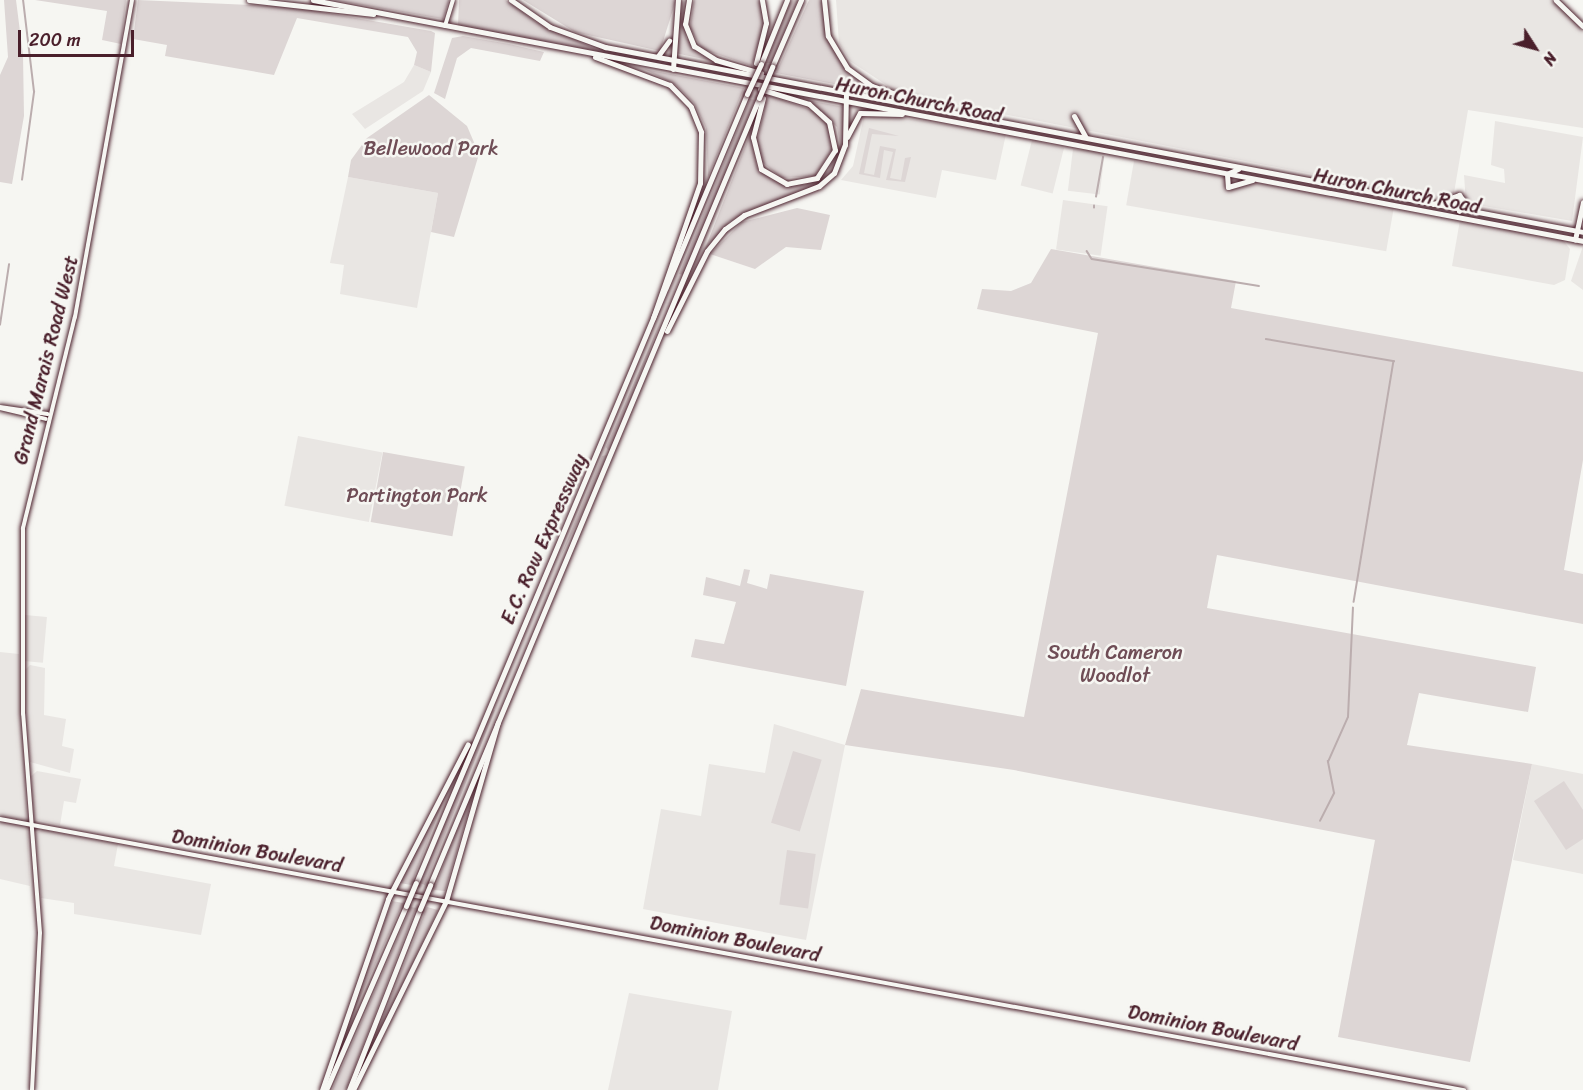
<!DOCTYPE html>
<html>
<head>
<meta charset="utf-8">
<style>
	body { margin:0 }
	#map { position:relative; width:1583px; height:1090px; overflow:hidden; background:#f6f6f2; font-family:Sriracha,sans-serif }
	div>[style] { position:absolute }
	.built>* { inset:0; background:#e9e6e3; transform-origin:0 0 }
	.green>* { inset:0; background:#ddd6d5; transform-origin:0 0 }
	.stream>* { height:1.5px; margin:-0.75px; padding:0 0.75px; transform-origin:0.75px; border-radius:0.75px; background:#bbadae }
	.roads { filter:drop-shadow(0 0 2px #4a1f2b) drop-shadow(0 0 2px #4a1f2b) }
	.minor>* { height:4px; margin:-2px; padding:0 2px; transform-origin:2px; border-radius:2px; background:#f6f6f2 }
	.major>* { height:4.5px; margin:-2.25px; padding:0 2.25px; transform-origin:2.25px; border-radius:2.25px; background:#f6f6f2 }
	.highway>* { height:5px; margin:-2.5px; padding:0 2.5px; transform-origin:2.5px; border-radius:2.5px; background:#f6f6f2 }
	.bridges { filter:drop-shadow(0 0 2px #4a1f2b) drop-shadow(0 0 2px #4a1f2b) }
	.highway-bridge>* { height:5px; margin:-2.5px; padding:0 2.5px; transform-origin:2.5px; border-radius:2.5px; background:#f6f6f2 }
	span { translate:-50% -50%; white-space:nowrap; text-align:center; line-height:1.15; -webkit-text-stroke:5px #f6f6f2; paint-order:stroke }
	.street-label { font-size:20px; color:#4a1f2b }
	.park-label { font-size:20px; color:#6f4d56 }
	.north { position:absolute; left:1505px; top:18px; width:60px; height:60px; -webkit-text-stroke:4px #f6f6f2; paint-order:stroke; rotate:126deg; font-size:16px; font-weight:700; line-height:24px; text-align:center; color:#4a1f2b }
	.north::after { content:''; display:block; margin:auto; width:21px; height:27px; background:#4a1f2b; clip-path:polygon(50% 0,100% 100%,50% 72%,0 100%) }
	.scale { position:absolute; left:18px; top:30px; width:116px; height:27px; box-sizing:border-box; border:3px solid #4a1f2b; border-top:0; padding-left:8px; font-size:18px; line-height:21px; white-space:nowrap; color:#4a1f2b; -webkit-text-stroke:4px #f6f6f2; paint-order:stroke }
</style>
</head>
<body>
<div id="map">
	<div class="built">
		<i style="clip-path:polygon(836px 0,1556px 0,1583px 26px,1583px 128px,1468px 110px,1454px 193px,1435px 198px,1405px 192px,900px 94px,850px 61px,839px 43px)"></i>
		<i style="clip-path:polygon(414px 65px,431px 72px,423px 91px,365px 129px,352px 114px,404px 82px)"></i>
		<i style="clip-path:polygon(871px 113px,1006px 134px,996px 180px,942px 170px,936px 198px,841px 180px,853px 166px,864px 116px)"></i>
		<i style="clip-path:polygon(1495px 121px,1583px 137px,1572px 221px,1466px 203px,1464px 175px,1505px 183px,1504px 169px,1491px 165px)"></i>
		<i style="left:1032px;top:140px;width:33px;height:47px;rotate:14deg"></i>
		<i style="left:1073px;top:149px;width:32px;height:42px;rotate:7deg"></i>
		<i style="left:1134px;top:161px;width:264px;height:45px;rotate:10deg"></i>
		<i style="clip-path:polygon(348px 177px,438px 193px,417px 308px,340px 294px,344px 265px,330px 263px)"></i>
		<i style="left:1063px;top:200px;width:45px;height:50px;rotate:8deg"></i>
		<i style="clip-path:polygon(1460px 220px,1563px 240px,1570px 249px,1565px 280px,1554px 285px,1452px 266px)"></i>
		<i style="clip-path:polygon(1583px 246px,1583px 290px,1571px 281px)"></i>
		<i style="left:298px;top:436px;width:86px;height:71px;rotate:11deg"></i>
		<i style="left:25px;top:615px;width:22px;height:46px;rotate:5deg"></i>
		<i style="clip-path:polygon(0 652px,19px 654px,30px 886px,0 879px)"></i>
		<i style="clip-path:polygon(30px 665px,45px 668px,44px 715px,66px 719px,62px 746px,74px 749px,70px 773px,30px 762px,24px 671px)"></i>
		<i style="clip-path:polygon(774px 724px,845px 745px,806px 940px,643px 909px,661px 809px,701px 816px,709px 764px,765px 773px)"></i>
		<i style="clip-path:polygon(1532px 764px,1583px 774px,1583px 874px,1513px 860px)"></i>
		<i style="clip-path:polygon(37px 771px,81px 779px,76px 803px,64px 801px,60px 825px,34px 819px,31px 776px)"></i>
		<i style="clip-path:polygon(43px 830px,118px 844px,114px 866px,211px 884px,201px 935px,74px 914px,74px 903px,41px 898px,36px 833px)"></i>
		<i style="clip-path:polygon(629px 993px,732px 1011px,718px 1090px,608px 1090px)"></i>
	</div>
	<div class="green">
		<i style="clip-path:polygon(4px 0,16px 0,23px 55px,24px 116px,12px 184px,0 182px,0 75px,8px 57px)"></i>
		<i style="clip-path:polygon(35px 0,126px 0,121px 44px,102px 40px,107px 11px)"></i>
		<i style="clip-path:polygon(138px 0,292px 7px,431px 31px,435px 33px,431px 72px,414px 65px,417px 52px,408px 37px,297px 18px,274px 75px,165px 56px,167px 45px,133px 39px)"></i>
		<i style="clip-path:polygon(333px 0,449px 0,443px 19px)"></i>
		<i style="clip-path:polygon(459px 0,506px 0,536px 22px,602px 52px,458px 26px)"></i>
		<i style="clip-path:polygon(523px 0,676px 0,660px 51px,575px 32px)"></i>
		<i style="clip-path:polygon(683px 0,686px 38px,713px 61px,675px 53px)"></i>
		<i style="clip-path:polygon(694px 0,759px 0,765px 20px,752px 66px,702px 49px,690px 28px)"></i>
		<i style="clip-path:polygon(791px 0,798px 0,771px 63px,766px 63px)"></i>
		<i style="clip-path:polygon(809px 0,822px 0,826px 35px,840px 62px,887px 94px,776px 73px)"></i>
		<i style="clip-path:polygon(463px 36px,509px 44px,544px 52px,540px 61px,471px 48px,457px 58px,445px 99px,434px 93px,452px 38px)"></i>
		<i style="clip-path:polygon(644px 69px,744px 88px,708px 177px,706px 128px,694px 103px,676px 85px)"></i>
		<i style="clip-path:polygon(429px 95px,467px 126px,479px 154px,454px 237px,431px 232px,438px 193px,348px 177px,351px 160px,367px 138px)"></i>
		<i style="clip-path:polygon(768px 95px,820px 113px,830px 125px,833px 148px,815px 176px,782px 178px,762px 162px,757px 141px)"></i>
		<i style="clip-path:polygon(750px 99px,755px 100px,685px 275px,679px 274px)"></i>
		<i style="clip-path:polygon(807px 100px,844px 107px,843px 145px,834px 170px,815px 186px,729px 222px,701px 259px,750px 134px,757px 167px,772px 180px,805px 185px,828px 171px,840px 145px,837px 127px)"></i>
		<i style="clip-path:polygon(869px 128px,899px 136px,872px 134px,864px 173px,874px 175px,880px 146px,896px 149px,890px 178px,901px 180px,905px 158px,911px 157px,905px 182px,886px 180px,893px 152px,884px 150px,880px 178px,859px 174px)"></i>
		<i style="clip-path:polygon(797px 208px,830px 215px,821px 250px,786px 247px,755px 269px,710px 254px,742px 222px)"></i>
		<i style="clip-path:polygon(1051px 249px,1236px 281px,1231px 308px,1583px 372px,1583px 460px,1564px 570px,1583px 574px,1583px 624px,1217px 555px,1207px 608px,1536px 667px,1528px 712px,1419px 693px,1407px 745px,1532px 764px,1470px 1062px,1338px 1037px,1375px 840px,1014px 770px,845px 745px,861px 689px,1024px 717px,1098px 333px,977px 309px,982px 289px,1011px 291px,1031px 283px)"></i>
		<i style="clip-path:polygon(660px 323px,611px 450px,608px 450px,606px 447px)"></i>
		<i style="left:383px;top:452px;width:83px;height:71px;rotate:10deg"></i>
		<i style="clip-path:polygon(607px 455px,593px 491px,559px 560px,602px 456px)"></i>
		<i style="clip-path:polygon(744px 569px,750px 570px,747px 583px,767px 589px,770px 574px,864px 591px,846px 686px,691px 657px,695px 639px,724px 644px,736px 602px,703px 595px,706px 577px,740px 586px)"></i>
		<i style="clip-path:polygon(495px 710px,425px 885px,420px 883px,491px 711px)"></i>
		<i style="left:793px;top:751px;width:30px;height:75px;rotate:17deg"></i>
		<i style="clip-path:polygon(452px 779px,411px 885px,400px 883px)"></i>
		<i style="clip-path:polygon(478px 780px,445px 891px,434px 890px,464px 811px)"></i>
		<i style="clip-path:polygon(1564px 781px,1583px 810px,1583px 839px,1566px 850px,1534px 801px)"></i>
		<i style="left:787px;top:850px;width:29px;height:55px;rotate:8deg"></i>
		<i style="clip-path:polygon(392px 901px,403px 903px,342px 1038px)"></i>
		<i style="clip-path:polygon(411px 907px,416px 908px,346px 1090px,332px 1090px)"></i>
		<i style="clip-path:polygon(427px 907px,438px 910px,377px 1038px,376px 1035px)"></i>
	</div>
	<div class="stream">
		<i style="left:22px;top:180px;width:89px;rotate:-82.2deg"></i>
		<i style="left:34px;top:92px;width:93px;rotate:-96.8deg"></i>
		<i style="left:1096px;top:197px;width:40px;rotate:-80deg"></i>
		<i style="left:1094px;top:208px;width:2px;rotate:-90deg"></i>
		<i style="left:1087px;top:251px;width:9px;rotate:58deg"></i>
		<i style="left:1092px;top:259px;width:169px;rotate:9.2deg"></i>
		<i style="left:0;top:325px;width:61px;rotate:-81.5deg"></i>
		<i style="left:1266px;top:339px;width:130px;rotate:9.8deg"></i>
		<i style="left:1394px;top:361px;width:244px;rotate:99.4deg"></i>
		<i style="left:1320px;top:821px;width:31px;rotate:-63deg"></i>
		<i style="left:1334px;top:793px;width:32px;rotate:-101deg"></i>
		<i style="left:1328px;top:762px;width:49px;rotate:-66deg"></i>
		<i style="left:1348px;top:717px;width:109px;rotate:-87.4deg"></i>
	</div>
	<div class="roads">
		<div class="minor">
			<i style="left:445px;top:26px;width:27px;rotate:-73deg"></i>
			<i style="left:0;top:407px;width:48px;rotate:8.5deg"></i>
			<i style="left:0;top:408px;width:47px;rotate:13.4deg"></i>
			<i style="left:0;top:819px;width:1489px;rotate:10.49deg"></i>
			<i style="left:32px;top:1090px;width:157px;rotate:-87.1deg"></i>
			<i style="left:40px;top:933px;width:220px;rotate:-94.4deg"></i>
			<i style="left:23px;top:714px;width:186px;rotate:-90deg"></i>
			<i style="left:23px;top:528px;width:217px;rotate:-76.2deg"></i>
			<i style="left:75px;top:317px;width:322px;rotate:-79.8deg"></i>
		</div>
		<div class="major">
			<i style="left:249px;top:0;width:125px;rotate:6.4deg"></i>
			<i style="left:1556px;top:0;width:37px;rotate:44deg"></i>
			<i style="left:1575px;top:240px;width:38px;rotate:-78deg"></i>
		</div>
		<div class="highway">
			<i style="left:313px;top:0;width:1293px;rotate:10.74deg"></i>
			<i style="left:511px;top:0;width:47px;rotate:34.7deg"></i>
			<i style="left:550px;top:27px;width:59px;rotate:20deg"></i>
			<i style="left:605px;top:47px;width:995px;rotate:10.71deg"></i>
			<i style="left:689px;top:0;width:24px;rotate:99deg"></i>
			<i style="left:685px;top:24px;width:24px;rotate:68deg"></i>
			<i style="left:694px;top:46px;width:26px;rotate:32deg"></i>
			<i style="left:716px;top:60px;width:47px;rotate:16.1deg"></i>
			<i style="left:824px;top:0;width:36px;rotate:84deg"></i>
			<i style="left:828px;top:36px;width:37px;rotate:59deg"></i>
			<i style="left:847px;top:68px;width:31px;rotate:36deg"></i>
			<i style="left:872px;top:86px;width:67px;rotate:18.2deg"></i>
			<i style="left:658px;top:56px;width:19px;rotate:-54deg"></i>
			<i style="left:595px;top:57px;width:80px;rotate:20.5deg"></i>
			<i style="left:670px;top:85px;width:30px;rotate:46deg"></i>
			<i style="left:691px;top:107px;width:27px;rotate:68deg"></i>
			<i style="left:701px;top:132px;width:51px;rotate:91.1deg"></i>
			<i style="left:700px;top:183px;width:143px;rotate:109.2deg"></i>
			<i style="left:756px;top:63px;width:41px;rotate:-76deg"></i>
			<i style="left:766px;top:23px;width:23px;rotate:-100deg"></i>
			<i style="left:761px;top:64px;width:69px;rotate:-67.9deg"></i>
			<i style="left:772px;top:67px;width:73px;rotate:-66.6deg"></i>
			<i style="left:673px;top:69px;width:69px;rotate:-85.9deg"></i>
			<i style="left:760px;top:89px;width:51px;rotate:17deg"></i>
			<i style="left:809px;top:104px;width:27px;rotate:42deg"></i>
			<i style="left:829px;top:122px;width:29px;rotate:78deg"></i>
			<i style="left:835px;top:150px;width:33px;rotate:123deg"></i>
			<i style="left:817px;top:178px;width:31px;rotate:169deg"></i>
			<i style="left:787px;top:184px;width:30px;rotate:-150deg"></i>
			<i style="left:761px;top:169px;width:33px;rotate:-104deg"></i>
			<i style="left:753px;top:137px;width:40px;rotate:-75.6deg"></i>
			<i style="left:1074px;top:116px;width:23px;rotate:61deg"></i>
			<i style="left:847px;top:137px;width:27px;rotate:-62deg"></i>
			<i style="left:860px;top:113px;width:42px;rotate:1.4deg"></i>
			<i style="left:1238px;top:169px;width:12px;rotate:156deg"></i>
			<i style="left:1227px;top:174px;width:13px;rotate:86deg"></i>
			<i style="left:1228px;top:187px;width:25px;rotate:-16deg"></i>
			<i style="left:1433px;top:204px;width:28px;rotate:-19deg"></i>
			<i style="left:1459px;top:195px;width:8px;rotate:50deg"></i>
			<i style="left:1464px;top:201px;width:11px;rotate:117deg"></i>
			<i style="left:667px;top:331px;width:89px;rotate:-63.4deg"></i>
			<i style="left:707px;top:251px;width:28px;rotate:-51deg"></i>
			<i style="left:725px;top:229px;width:24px;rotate:-36deg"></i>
			<i style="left:744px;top:215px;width:80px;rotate:-21.1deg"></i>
			<i style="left:819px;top:186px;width:20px;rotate:-41deg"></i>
			<i style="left:834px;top:173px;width:30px;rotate:-69deg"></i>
			<i style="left:845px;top:145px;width:53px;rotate:-88.9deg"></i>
			<i style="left:416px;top:883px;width:856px;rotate:-67.24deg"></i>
			<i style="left:430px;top:885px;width:853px;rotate:-67.31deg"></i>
			<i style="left:322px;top:1090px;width:202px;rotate:-70.9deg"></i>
			<i style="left:388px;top:899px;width:174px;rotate:-62.7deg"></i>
			<i style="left:326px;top:1090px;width:201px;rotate:-66.5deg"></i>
			<i style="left:349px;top:1090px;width:194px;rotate:-68.6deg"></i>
			<i style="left:353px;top:1090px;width:211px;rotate:-63.8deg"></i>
			<i style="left:446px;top:901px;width:186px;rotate:-73.8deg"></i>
		</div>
	</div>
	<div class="bridges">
		<div class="highway-bridge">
			<i style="left:747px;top:94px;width:33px;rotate:-65deg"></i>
			<i style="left:759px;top:98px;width:34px;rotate:-67deg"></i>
			<i style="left:406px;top:906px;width:25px;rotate:-67deg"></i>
			<i style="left:420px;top:909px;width:26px;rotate:-67deg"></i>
		</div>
	</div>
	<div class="street-label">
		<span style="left:919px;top:100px;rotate:11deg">Huron Church Road</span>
		<span style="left:1397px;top:191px;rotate:11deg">Huron Church Road</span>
		<span style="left:46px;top:360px;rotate:-76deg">Grand Marais Road West</span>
		<span style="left:544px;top:539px;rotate:-66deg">E.C. Row Expressway</span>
		<span style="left:257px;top:851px;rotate:10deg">Dominion Boulevard</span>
		<span style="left:735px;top:939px;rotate:11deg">Dominion Boulevard</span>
		<span style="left:1213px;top:1028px;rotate:11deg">Dominion Boulevard</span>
	</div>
	<div class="park-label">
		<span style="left:431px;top:148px">Bellewood Park</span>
		<span style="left:417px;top:495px">Partington Park</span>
		<span style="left:1115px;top:664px">South Cameron<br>Woodlot</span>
	</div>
	<div class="north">N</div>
	<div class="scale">200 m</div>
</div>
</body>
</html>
